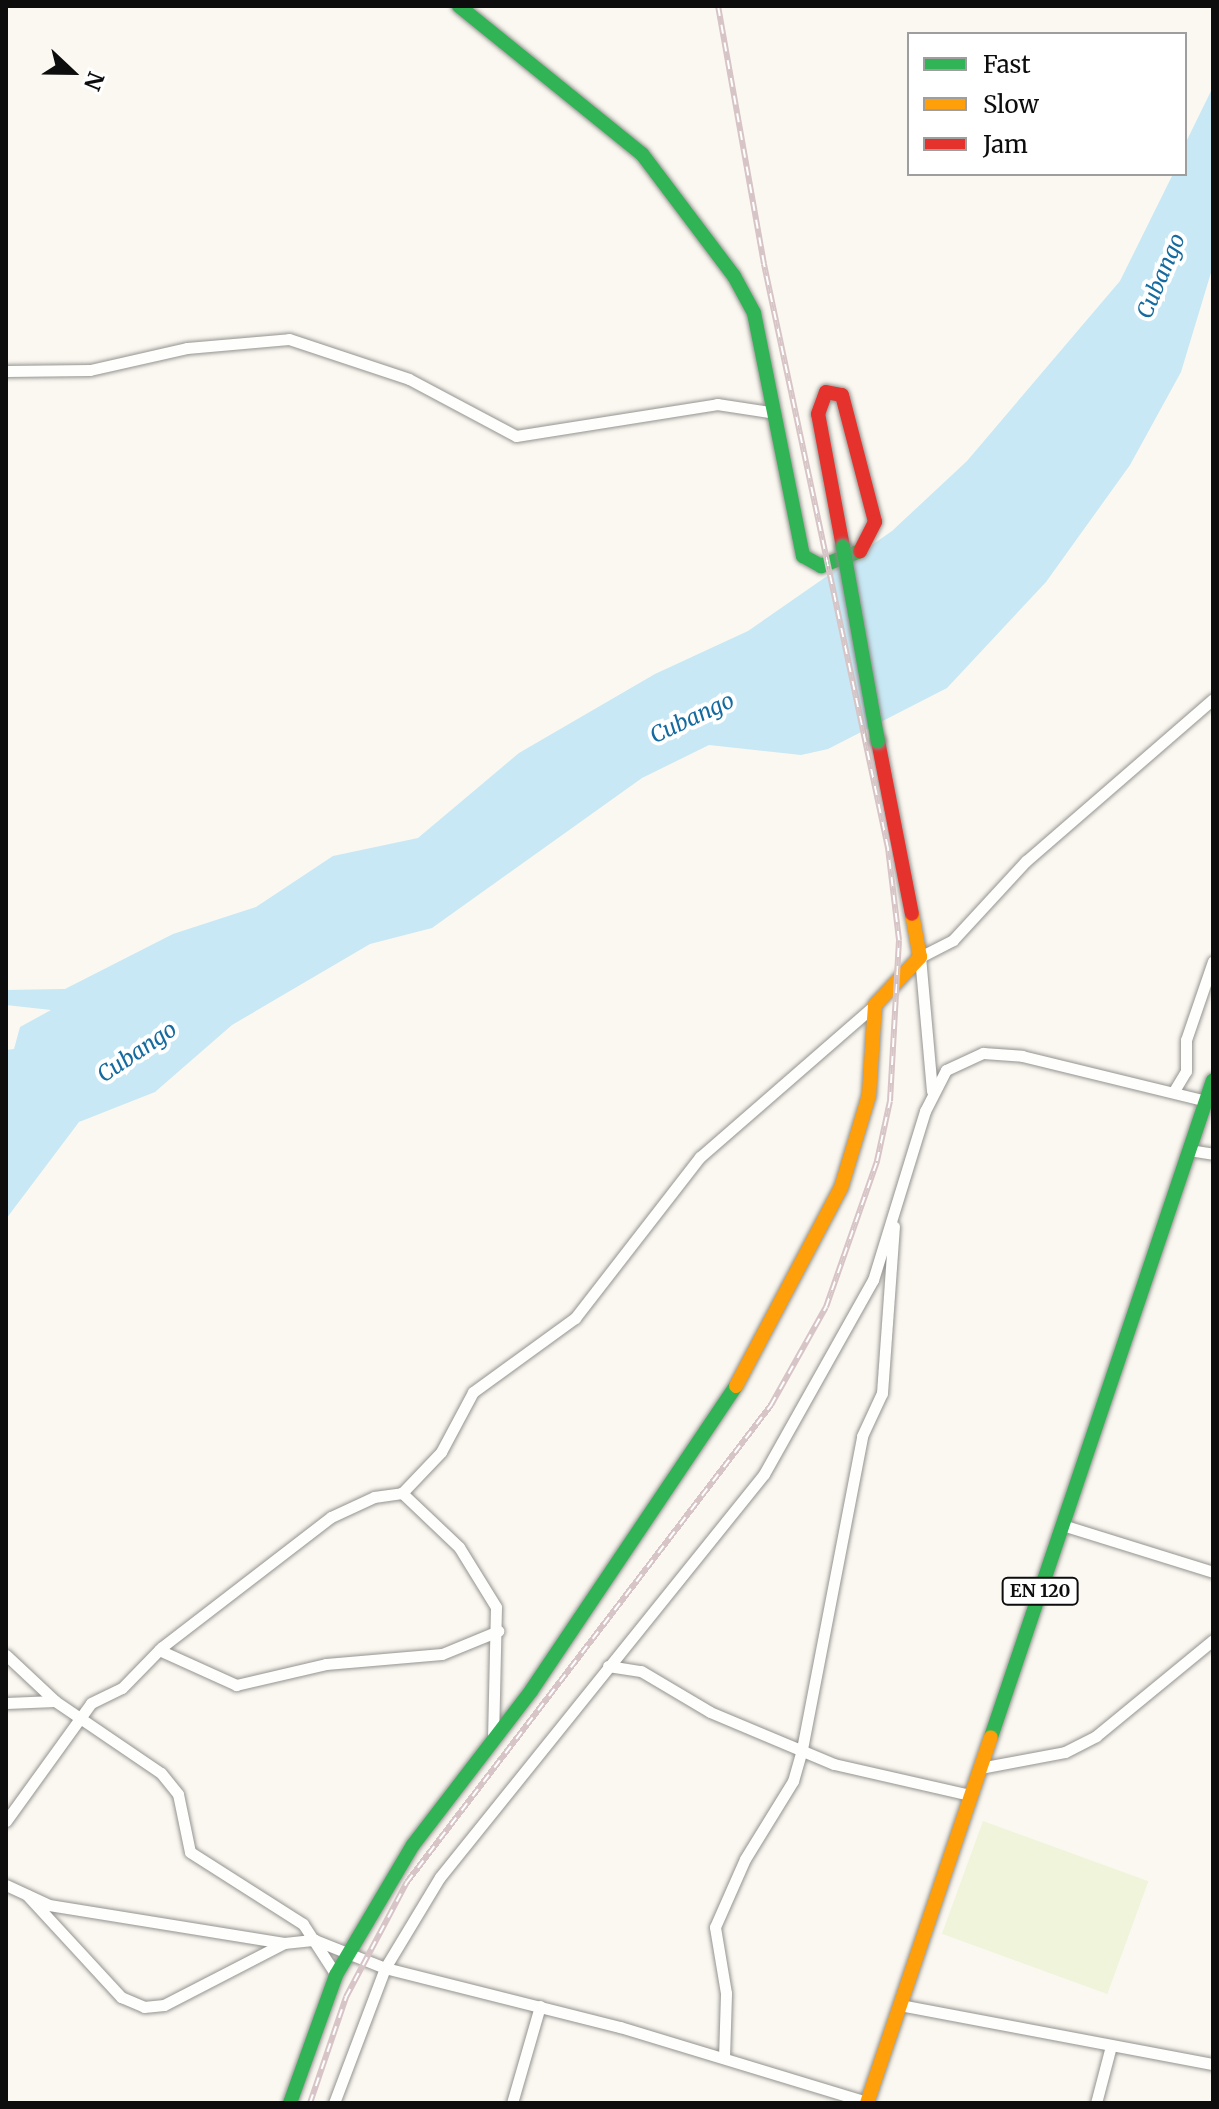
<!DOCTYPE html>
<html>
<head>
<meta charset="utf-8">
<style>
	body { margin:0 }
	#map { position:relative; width:1219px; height:2109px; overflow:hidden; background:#fbf8f1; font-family:Merriweather,serif }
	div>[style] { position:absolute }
	.pitch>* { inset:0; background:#eff4da; transform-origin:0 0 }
	.water>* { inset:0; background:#c7e8f4 }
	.roads { filter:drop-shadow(0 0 2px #949390) drop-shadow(0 0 2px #949390) }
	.street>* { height:11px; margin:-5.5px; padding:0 5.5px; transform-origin:5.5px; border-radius:5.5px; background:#fefefd }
	.fast>* { height:14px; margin:-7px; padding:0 7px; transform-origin:7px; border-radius:7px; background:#30b455 }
	.slow>* { height:14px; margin:-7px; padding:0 7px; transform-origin:7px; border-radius:7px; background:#ff9f0a }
	.jam>* { height:14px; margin:-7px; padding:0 7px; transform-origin:7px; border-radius:7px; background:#e5322d }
	.rail>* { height:6px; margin-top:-3px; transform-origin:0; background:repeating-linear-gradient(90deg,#fff 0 9px,#d7c4c6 0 18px); box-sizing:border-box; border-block:2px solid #d7c4c6 }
	.bridges { filter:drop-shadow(0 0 2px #8b8986) drop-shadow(0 0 2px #8b8986) }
	.fast-bridge>* { height:14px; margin:-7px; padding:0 7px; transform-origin:7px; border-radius:7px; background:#30b455 }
	span { translate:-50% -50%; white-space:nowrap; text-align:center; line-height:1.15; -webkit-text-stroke:8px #fff; paint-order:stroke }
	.shield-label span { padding:2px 6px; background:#fff; border:2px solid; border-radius:6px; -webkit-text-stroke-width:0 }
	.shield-label { font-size:18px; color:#0d0d0d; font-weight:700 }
	.water-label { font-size:22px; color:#156b9f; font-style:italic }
	.frame { position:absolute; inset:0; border:8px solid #0d0d0d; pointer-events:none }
	.legend { position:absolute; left:907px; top:32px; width:280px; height:144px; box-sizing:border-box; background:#fff; border:2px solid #9e9e9e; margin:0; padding:10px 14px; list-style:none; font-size:24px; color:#0d0d0d }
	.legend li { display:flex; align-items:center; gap:16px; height:40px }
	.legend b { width:40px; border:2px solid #9e9e9e }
	.north { position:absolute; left:32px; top:32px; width:80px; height:80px; -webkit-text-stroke:6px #fff; paint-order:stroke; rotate:112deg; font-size:22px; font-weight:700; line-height:32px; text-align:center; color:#0d0d0d }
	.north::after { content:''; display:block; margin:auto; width:28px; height:36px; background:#0d0d0d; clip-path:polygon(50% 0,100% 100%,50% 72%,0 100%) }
</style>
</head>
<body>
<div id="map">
	<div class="pitch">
		<i style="left:983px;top:1821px;width:176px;height:120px;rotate:20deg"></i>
	</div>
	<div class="water">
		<i style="clip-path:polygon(1213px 87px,1213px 266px,1181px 372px,1130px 465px,1046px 582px,947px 688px,828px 749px,801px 755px,709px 745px,642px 778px,432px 928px,370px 944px,232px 1025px,155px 1092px,79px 1122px,6px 1219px,6px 1050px,14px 1049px,20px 1027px,51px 1010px,6px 1005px,6px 990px,65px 989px,173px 934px,256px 907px,333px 856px,418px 838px,519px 753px,655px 674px,748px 631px,892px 531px,967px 461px,1120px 281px,1173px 174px,1185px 174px,1185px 144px)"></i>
	</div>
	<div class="roads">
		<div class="street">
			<i style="left:6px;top:371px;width:84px;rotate:-0.7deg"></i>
			<i style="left:90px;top:370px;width:99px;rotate:-12.8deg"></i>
			<i style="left:187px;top:348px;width:102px;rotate:-5deg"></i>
			<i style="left:289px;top:339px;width:126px;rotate:18.4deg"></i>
			<i style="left:409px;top:379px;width:121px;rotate:28deg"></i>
			<i style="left:516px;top:436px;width:204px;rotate:-9deg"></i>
			<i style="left:717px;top:404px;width:53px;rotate:8.7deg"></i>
			<i style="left:932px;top:1091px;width:135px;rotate:-95.1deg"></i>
			<i style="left:920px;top:957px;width:37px;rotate:-27deg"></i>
			<i style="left:953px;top:940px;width:108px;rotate:-47.3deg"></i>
			<i style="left:1026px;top:861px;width:247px;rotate:-40.9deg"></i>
			<i style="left:1174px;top:1091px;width:23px;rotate:-59deg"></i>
			<i style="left:1186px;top:1071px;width:31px;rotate:-90deg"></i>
			<i style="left:1186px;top:1040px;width:83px;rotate:-71.1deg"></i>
			<i style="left:1189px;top:1150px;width:24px;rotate:9deg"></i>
			<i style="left:1062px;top:1525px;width:158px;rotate:17.3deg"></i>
			<i style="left:159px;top:1650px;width:85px;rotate:24.4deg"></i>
			<i style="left:236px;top:1685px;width:92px;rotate:-13.1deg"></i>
			<i style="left:326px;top:1664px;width:116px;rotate:-4.9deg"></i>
			<i style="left:442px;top:1654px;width:61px;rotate:-22.3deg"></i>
			<i style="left:6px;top:1655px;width:67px;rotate:43.2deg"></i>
			<i style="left:55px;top:1701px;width:128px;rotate:34.2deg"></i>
			<i style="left:161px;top:1773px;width:27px;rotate:51deg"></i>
			<i style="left:178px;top:1794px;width:59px;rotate:78.3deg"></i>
			<i style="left:190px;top:1852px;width:134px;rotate:32.5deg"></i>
			<i style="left:303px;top:1924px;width:61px;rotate:57.1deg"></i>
			<i style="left:608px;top:1666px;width:33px;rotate:9deg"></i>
			<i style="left:641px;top:1671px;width:80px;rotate:30.7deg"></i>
			<i style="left:710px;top:1712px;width:134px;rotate:22.8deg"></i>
			<i style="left:834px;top:1764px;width:140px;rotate:12.8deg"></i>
			<i style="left:6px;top:1703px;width:49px;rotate:-2.3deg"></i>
			<i style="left:493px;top:1739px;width:132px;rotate:-88.7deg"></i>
			<i style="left:496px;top:1607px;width:70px;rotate:-121.7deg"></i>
			<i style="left:459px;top:1547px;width:79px;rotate:-136.5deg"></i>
			<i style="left:402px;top:1493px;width:57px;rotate:-46.4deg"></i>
			<i style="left:441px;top:1452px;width:68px;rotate:-61.9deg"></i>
			<i style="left:473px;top:1392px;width:126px;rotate:-36deg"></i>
			<i style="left:575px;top:1318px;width:204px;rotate:-52.2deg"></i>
			<i style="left:700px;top:1157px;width:232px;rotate:-41deg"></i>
			<i style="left:980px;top:1768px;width:86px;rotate:-10.7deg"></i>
			<i style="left:1065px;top:1752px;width:35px;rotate:-27deg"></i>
			<i style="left:1096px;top:1736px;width:151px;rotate:-39.4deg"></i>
			<i style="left:6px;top:1821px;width:145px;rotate:-54.2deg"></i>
			<i style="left:91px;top:1703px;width:34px;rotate:-26deg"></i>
			<i style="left:122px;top:1688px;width:57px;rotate:-45.7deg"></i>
			<i style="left:162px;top:1647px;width:213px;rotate:-37.6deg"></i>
			<i style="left:331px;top:1517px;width:47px;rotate:-24.9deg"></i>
			<i style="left:374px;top:1497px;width:28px;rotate:-8deg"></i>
			<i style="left:6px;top:1885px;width:47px;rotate:24.9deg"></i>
			<i style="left:49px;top:1905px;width:238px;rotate:9.2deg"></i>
			<i style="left:284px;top:1943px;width:31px;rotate:-6deg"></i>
			<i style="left:315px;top:1940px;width:75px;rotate:21.8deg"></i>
			<i style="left:385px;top:1968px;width:242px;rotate:14.1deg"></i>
			<i style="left:620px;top:2027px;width:258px;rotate:16.9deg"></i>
			<i style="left:27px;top:1895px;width:139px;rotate:47.3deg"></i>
			<i style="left:121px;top:1997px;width:25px;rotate:23deg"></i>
			<i style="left:144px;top:2007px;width:20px;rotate:-6deg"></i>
			<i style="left:164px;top:2005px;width:135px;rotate:-27.3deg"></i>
			<i style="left:900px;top:2005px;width:319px;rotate:10.7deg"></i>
			<i style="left:724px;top:2058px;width:65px;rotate:-88.2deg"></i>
			<i style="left:726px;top:1993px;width:67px;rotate:-99.5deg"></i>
			<i style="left:715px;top:1927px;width:74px;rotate:-66.2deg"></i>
			<i style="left:745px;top:1859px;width:92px;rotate:-58.4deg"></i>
			<i style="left:793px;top:1781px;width:33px;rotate:-74deg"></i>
			<i style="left:802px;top:1749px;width:319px;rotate:-79.1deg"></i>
			<i style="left:862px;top:1436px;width:47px;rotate:-65.1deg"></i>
			<i style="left:882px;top:1393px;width:167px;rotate:-85.9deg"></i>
			<i style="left:334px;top:2103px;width:144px;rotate:-69.3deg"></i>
			<i style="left:385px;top:1968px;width:106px;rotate:-58.9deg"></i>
			<i style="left:440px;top:1877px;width:517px;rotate:-51.2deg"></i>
			<i style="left:764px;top:1474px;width:223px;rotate:-60.7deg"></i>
			<i style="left:873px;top:1280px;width:177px;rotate:-72.9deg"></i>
			<i style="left:925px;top:1111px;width:46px;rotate:-62.9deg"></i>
			<i style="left:946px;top:1070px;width:41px;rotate:-24.7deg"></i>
			<i style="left:983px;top:1053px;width:39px;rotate:4deg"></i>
			<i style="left:1022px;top:1056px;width:189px;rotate:13.7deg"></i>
			<i style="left:512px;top:2103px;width:101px;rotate:-73.9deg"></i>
			<i style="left:1096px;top:2103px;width:59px;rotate:-75.3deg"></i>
		</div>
		<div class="fast">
			<i style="left:459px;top:6px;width:235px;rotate:39deg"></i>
			<i style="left:642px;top:154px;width:153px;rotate:53deg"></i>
			<i style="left:734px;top:276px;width:42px;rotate:61.6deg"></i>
			<i style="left:754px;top:313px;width:248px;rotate:78.6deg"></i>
			<i style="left:803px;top:556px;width:21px;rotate:29deg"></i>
			<i style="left:821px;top:566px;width:42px;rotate:-21deg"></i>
			<i style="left:991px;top:1737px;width:693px;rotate:-71.33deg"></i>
			<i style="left:290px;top:2103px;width:136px;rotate:-70.2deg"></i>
			<i style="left:336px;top:1975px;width:151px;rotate:-59.4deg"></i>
			<i style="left:413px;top:1845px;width:194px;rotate:-52.5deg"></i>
			<i style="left:531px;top:1691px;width:367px;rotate:-56.1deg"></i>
		</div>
		<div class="slow">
			<i style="left:736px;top:1386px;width:224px;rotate:-62.1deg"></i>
			<i style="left:841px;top:1188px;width:97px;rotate:-73.2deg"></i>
			<i style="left:869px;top:1095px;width:90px;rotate:-86.2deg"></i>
			<i style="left:875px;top:1005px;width:66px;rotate:-46.8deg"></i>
			<i style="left:920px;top:957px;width:44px;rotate:-100.5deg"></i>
			<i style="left:867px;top:2103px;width:386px;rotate:-71.3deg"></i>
		</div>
		<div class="jam">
			<i style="left:843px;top:547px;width:135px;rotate:-100.6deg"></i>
			<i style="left:818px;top:414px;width:23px;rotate:-70deg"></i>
			<i style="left:826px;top:392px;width:16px;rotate:11deg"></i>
			<i style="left:842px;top:395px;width:131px;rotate:75.4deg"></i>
			<i style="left:875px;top:522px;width:33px;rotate:117deg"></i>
			<i style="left:878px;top:741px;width:176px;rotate:78.9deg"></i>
		</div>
	</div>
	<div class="rail">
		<i style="left:310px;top:2103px;width:112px;rotate:-71.2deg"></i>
		<i style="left:346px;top:1997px;width:130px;rotate:-62.1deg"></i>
		<i style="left:407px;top:1882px;width:600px;rotate:-52.65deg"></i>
		<i style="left:771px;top:1405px;width:112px;rotate:-60.7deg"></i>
		<i style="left:826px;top:1307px;width:155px;rotate:-70.7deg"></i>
		<i style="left:877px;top:1161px;width:61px;rotate:-77.8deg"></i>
		<i style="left:890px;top:1101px;width:161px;rotate:-86.8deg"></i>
		<i style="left:899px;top:940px;width:93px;rotate:-96.8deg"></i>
		<i style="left:888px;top:848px;width:597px;rotate:-101.99deg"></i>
		<i style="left:764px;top:264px;width:262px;rotate:-100.1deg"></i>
	</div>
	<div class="bridges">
		<div class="fast-bridge">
			<i style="left:843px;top:547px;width:197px;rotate:79.8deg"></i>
		</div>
	</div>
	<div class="shield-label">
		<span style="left:1040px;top:1591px">EN 120</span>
	</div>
	<div class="water-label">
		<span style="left:1161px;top:276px;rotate:-67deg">Cubango</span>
		<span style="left:692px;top:718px;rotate:-25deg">Cubango</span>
		<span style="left:137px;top:1052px;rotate:-34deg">Cubango</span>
	</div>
	<div class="frame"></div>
	<ul class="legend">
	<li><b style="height:10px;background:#30b455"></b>Fast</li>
	<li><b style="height:10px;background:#ff9f0a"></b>Slow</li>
	<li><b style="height:10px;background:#e5322d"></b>Jam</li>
	</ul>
	<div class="north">N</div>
</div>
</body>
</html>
